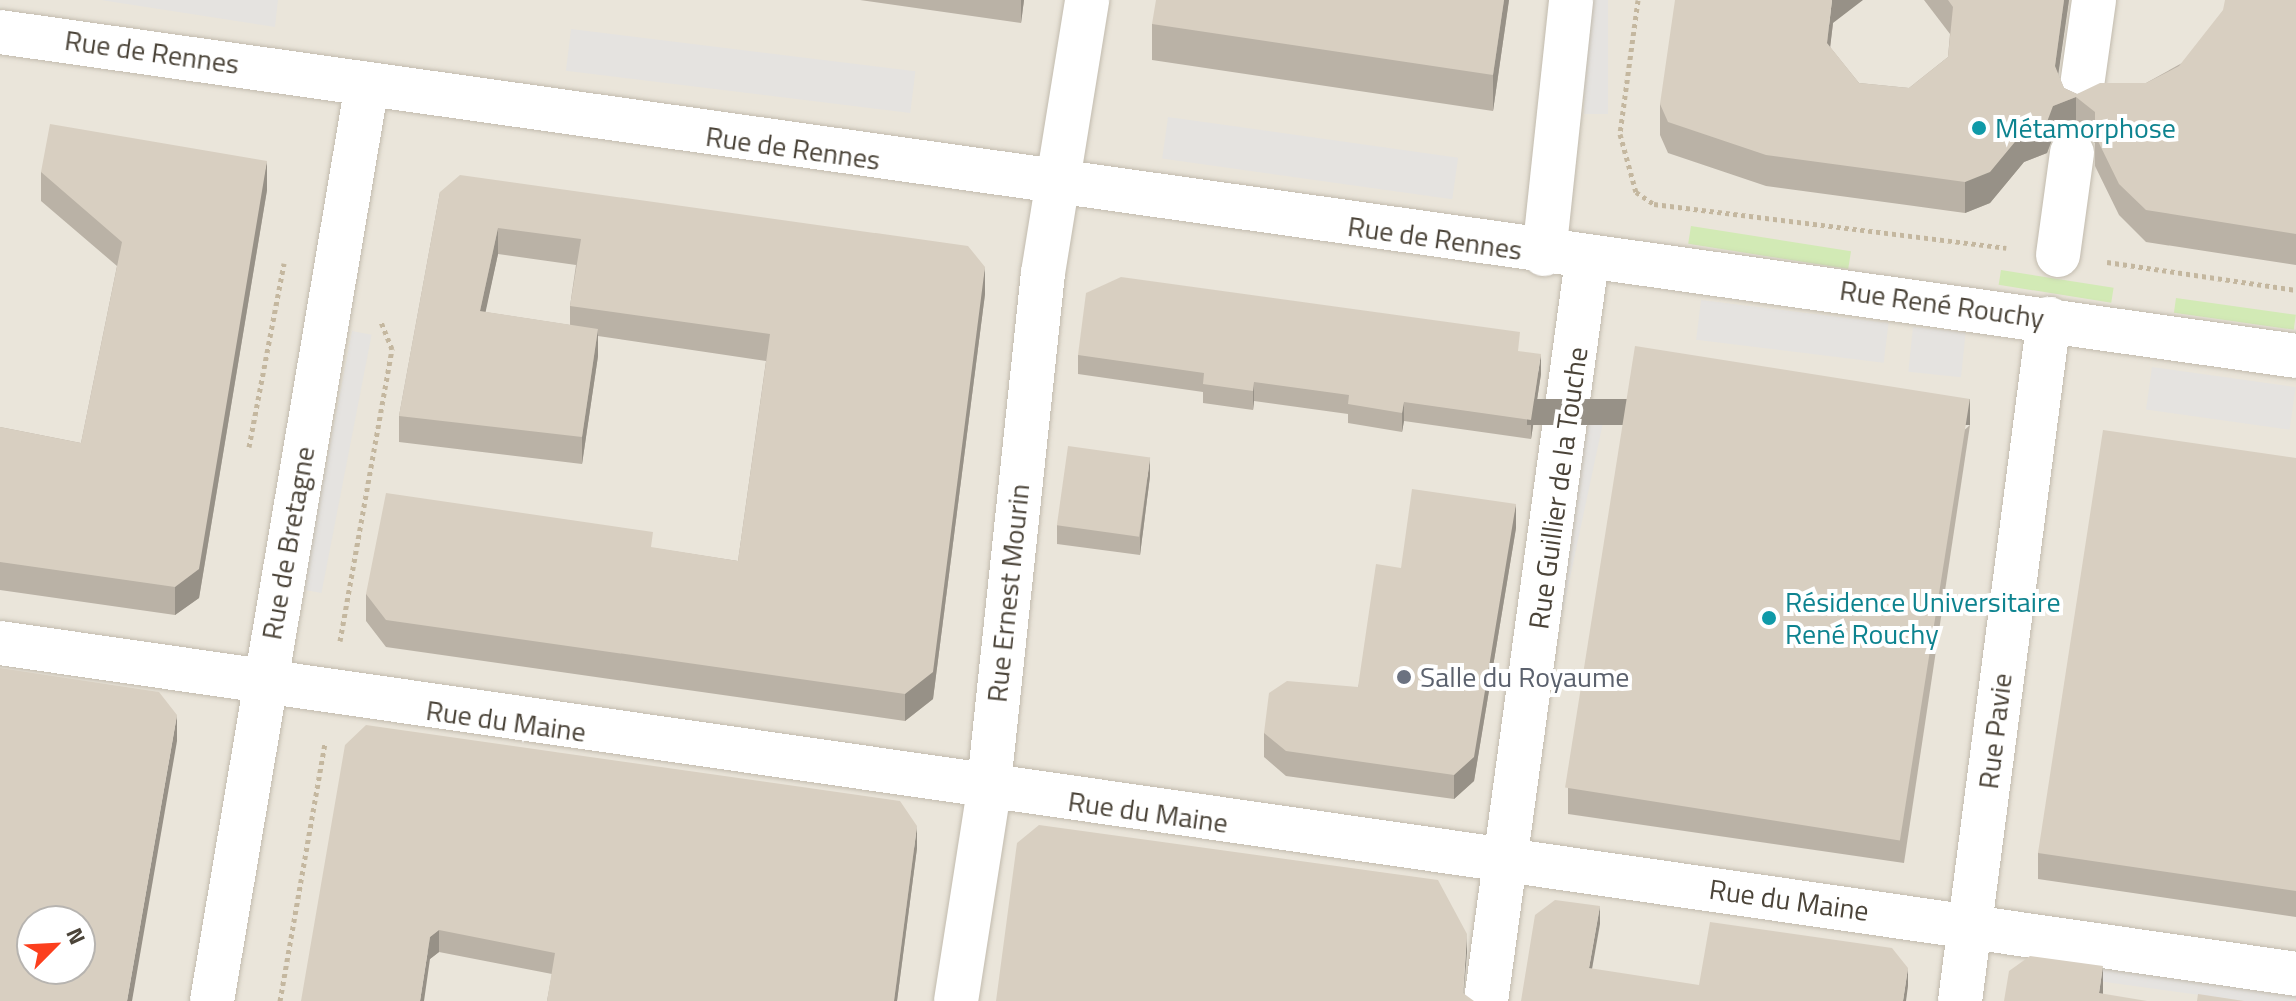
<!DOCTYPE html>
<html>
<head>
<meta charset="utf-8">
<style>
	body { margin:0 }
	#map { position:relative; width:2296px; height:1001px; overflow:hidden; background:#f6f3ec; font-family:"Titillium Web",sans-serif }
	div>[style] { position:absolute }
	.residential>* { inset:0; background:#eae5da }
	.green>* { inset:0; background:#d2eab5; transform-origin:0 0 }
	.parking>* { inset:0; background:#e5e3e0; transform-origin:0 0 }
	.path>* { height:5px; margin-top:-2.5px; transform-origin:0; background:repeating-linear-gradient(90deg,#c4b79f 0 4px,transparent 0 8px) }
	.roads { filter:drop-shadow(0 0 2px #c2bbae) drop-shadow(0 0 2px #c2bbae) }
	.minor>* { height:44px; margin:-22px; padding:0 22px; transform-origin:22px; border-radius:22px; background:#fff }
	.wall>* { inset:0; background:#bab2a6 }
	.shaded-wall>* { inset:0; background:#979187; transform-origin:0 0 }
	.building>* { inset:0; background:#d8cfc1; transform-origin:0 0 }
	.dots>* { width:22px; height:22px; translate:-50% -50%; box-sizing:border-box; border:4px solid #fff; border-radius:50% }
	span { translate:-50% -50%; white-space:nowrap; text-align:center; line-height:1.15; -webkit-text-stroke:8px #fff; paint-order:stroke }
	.street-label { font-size:28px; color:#4b4439 }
	.culture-label { font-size:28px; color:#0d838f }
	.left { translate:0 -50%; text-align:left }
	.worship-label { font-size:28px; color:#5b616d }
	.north { position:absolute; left:16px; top:905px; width:80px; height:80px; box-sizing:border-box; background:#fff; border:2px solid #b7b4b0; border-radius:50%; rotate:66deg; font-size:22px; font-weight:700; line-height:32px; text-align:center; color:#4b4439 }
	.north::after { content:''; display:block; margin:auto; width:28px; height:36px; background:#fc3f1d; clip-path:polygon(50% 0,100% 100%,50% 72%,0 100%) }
</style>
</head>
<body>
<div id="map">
	<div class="residential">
		<i style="clip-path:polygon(evenodd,0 0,2296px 0,2296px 1001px,0 1001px,0 0,32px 921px,80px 921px,80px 969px,32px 969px,32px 921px)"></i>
	</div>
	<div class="green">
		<i style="left:1691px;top:226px;width:162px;height:18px;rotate:9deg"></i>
		<i style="left:2001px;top:270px;width:114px;height:15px;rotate:9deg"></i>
		<i style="left:2176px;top:298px;width:121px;height:15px;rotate:8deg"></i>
	</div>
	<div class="parking">
		<i style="clip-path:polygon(101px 0,278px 0,275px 27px)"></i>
		<i style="left:1584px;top:0;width:24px;height:114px"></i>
		<i style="left:571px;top:29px;width:347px;height:42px;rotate:7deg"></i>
		<i style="left:1168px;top:117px;width:293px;height:42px;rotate:8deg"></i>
		<i style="left:1701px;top:300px;width:189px;height:40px;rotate:7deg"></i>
		<i style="left:1913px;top:327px;width:53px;height:45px;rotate:6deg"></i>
		<i style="left:352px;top:331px;width:20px;height:263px;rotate:11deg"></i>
		<i style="left:2152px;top:367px;width:145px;height:43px;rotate:8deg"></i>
		<i style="left:1592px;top:407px;width:14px;height:383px;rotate:12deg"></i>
		<i style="clip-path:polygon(2065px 958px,2296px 990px,2296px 1001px,2243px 1001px,2062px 976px)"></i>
	</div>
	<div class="path">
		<i style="left:1638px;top:0;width:135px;rotate:97.7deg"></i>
		<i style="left:1620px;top:134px;width:60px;rotate:74.6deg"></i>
		<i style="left:1636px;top:192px;width:22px;rotate:34deg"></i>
		<i style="left:1654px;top:204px;width:355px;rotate:7.1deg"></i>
		<i style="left:2107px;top:262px;width:191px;rotate:8.4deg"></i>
		<i style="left:249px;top:447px;width:187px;rotate:-79.2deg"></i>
		<i style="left:340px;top:641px;width:297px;rotate:-79.9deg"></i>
		<i style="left:392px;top:349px;width:29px;rotate:-112deg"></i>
		<i style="left:280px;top:1001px;width:263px;rotate:-80.1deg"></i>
	</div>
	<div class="roads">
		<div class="minor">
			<i style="left:0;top:32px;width:2319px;rotate:8.03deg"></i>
			<i style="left:2080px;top:100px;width:101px;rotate:-82deg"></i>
			<i style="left:1544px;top:254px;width:255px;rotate:-83.9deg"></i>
			<i style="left:2058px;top:255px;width:103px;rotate:-82.2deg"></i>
			<i style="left:0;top:643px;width:2320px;rotate:8.2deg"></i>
			<i style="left:212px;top:1001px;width:929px;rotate:-80.4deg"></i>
			<i style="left:956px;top:1001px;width:200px;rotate:-81.1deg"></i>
			<i style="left:987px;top:803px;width:533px;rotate:-83.97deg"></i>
			<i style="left:1043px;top:273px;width:277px;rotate:-80.8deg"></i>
			<i style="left:1486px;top:1001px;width:748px;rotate:-82.24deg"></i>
			<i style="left:1960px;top:1001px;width:688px;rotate:-82.57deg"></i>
		</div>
	</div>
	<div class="wall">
		<i style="clip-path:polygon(860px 0,1024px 0,1021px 23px)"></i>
		<i style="clip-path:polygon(1509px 0,1493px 111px,1152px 60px,1152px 24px)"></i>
		<i style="clip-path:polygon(1924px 0,2069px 0,2058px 74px,2064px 88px,2077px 94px,2146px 83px,2296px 0,2296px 265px,2146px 242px,2119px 215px,2095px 166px,2095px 143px,2076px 128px,2053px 137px,2047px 153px,2024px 162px,1990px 203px,1965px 213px,1766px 186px,1668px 153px,1660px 135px,1660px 104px,1833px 23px,1830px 47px,1859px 83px,1909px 88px,1948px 57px,1950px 34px)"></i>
		<i style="clip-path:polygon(41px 172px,267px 190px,199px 598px,175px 615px,0 590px,0 427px,81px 443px,117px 266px,41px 201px)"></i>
		<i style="clip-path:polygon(evenodd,440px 192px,985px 294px,933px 699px,905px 721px,386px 647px,366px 621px,366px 594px,653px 548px,738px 561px,766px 361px,598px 336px,598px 356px,582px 464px,399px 442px,399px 416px,440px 192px,498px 254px,576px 265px,570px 306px,570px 325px,485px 312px,498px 254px)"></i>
		<i style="clip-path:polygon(1520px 352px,1541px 374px,1531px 439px,1404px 421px,1402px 432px,1348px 423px,1348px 414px,1254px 401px,1253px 410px,1203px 403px,1203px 392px,1078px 374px,1078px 355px)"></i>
		<i style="clip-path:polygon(1970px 425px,1904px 863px,1568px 814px,1568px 788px)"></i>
		<i style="clip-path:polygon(2296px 458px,2296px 917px,2038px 879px,2038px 853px)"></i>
		<i style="clip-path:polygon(1150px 476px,1140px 555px,1057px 544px,1057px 525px)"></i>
		<i style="clip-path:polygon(1516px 528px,1474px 781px,1454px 799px,1286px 776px,1264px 757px,1264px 733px,1358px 687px,1401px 568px)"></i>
		<i style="clip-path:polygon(345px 745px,917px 848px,897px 1001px,547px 1001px,552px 974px,439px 952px,430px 959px)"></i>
	</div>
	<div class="shaded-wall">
		<i style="clip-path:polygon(1021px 0,1024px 0,1021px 23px)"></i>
		<i style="clip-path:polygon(1504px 0,1509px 0,1493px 111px,1493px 75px)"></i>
		<i style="clip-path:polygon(1832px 0,1863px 0,1833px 23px,1827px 74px,1827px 43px)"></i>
		<i style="clip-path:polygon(2064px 0,2069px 0,2055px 97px,2055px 66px)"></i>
		<i style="clip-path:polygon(2076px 97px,2076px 128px,2053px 137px,2047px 153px,2024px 162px,1990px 203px,1965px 213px,1965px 182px,2053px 106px)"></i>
		<i style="clip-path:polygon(267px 161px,267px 190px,199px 598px,175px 615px,175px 587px)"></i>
		<i style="clip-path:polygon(498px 228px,498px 254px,480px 338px,480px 311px)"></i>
		<i style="clip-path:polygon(985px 267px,985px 294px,933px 699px,905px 721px,905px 694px)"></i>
		<i style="clip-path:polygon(598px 329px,598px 356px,582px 464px,582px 437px)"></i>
		<i style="clip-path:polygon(1541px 354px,1541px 374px,1531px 439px,1531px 420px)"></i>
		<i style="clip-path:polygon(1254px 382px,1254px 401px,1253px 410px,1253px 391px)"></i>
		<i style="left:1970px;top:399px;width:26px;height:443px;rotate:90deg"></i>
		<i style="clip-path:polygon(1404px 402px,1404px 421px,1402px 432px,1402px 413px)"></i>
		<i style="clip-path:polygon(1150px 457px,1150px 476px,1140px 555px,1140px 536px)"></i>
		<i style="clip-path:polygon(1516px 504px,1516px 528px,1474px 781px,1454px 799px,1454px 775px)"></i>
		<i style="clip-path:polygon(177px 715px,177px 741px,132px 1001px,127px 1001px)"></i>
		<i style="clip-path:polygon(917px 826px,917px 848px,897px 1001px,894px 1001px)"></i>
		<i style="clip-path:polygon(1600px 906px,1600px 924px,1589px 986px,1589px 968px)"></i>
		<i style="clip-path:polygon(439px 930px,439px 952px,430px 959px,424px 1001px,420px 1001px,430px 937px)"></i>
		<i style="clip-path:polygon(1467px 934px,1467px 953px,1463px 1001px)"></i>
		<i style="clip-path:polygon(2103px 966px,2103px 997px,2099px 993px)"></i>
		<i style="clip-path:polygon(1908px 968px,1908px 986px,1906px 1001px,1903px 1001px)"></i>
	</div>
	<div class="building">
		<i style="clip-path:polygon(1156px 0,1504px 0,1493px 75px,1152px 24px)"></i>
		<i style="clip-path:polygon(1675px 0,1832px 0,1827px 43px,1859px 83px,1909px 88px,1948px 57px,1953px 7px,1948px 0,2064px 0,2055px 66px,2064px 88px,2077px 94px,2100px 83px,2146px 83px,2179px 66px,2223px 10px,2225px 0,2296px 0,2296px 234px,2146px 210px,2119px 184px,2095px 135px,2095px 112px,2076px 97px,2053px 106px,2047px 122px,2024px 131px,1990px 172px,1965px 182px,1766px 155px,1668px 122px,1660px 104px)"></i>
		<i style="clip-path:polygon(50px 124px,267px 161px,199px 569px,175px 587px,0 562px,0 427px,81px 443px,122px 242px,41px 172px)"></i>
		<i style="clip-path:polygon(460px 175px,968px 246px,985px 267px,933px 672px,905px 694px,386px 620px,366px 594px,386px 493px,653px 532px,651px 547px,738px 561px,770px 334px,570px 306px,581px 239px,498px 228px,480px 311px,598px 329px,582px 437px,399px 416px,440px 192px)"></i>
		<i style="clip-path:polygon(1121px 277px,1520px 332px,1518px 351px,1541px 354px,1531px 420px,1404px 402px,1402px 413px,1348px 404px,1349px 395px,1254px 382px,1253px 391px,1203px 384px,1204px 373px,1078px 355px,1086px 293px)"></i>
		<i style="left:1635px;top:346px;width:339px;height:447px;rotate:9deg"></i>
		<i style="clip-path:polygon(2103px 430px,2296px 458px,2296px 891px,2038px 853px)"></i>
		<i style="left:1068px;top:446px;width:83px;height:80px;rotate:8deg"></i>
		<i style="clip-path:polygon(1412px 489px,1516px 504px,1474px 757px,1454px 775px,1286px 751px,1264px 733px,1269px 693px,1287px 681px,1358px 687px,1376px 564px,1401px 568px)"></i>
		<i style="clip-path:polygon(evenodd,0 668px,159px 692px,177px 715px,127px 1001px,0 1001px,0 668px,32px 921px,80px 921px,80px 969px,32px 969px,32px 921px)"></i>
		<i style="clip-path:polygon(366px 725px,900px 801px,917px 826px,894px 1001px,547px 1001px,555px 953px,439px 930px,430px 937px,420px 1001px,301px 1001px,345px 745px)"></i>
		<i style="clip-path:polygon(1039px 825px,1438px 880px,1467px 934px,1463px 993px,1474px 1001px,996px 1001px,1017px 843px)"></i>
		<i style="clip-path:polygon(1555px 900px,1600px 906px,1589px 968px,1699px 985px,1710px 922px,1892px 948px,1908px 968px,1903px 1001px,1521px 1001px,1535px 915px)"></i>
		<i style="clip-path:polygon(2030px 956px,2103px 966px,2099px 993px,2147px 1001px,2004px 1001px,2009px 971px)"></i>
		<i style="clip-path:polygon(2198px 994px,2244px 1001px,2197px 1001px)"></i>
	</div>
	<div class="dots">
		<i style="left:1979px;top:128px;background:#0f9aa8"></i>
		<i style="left:1769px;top:618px;background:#0f9aa8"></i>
		<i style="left:1404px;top:677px;background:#6b7280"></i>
	</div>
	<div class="street-label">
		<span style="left:152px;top:52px;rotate:8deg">Rue de Rennes</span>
		<span style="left:793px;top:148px;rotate:8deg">Rue de Rennes</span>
		<span style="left:1435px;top:238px;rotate:8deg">Rue de Rennes</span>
		<span style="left:1942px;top:304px;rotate:8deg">Rue René Rouchy</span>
		<span style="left:1558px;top:488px;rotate:-82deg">Rue Guillier de la Touche</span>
		<span style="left:288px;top:543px;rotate:-80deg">Rue de Bretagne</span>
		<span style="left:1008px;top:593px;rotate:-84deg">Rue Ernest Mourin</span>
		<span style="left:506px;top:721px;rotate:8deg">Rue du Maine</span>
		<span style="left:1995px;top:731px;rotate:-83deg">Rue Pavie</span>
		<span style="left:1148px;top:812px;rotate:8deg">Rue du Maine</span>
		<span style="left:1789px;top:900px;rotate:8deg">Rue du Maine</span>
	</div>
	<div class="culture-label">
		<span class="left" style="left:1995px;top:128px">Métamorphose</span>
		<span class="left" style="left:1785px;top:618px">Résidence Universitaire<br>René Rouchy</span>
	</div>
	<div class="worship-label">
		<span class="left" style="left:1420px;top:677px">Salle du Royaume</span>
	</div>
	<div class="north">N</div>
</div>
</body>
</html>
